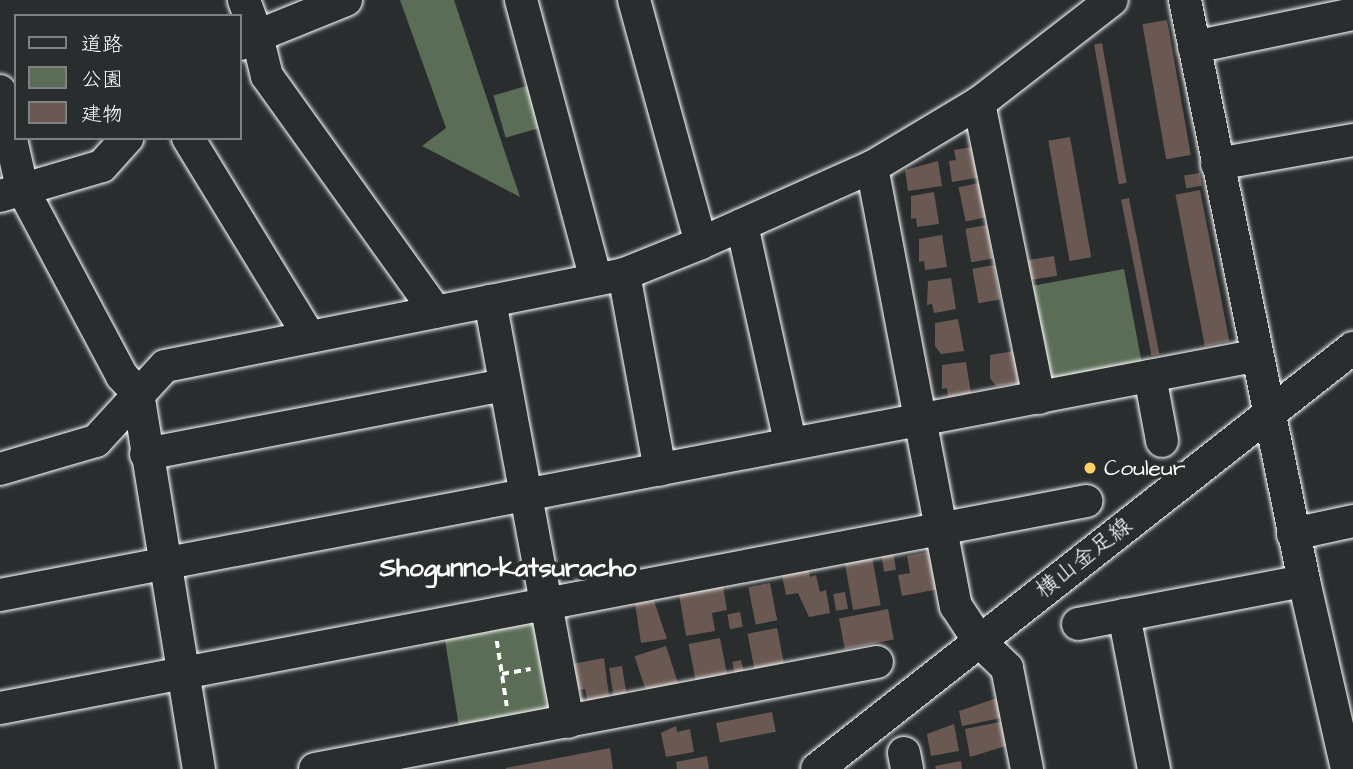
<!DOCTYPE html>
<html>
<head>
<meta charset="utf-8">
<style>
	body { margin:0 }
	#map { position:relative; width:1353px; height:769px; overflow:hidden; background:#2a2d2e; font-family:"Architects Daughter","Klee One",sans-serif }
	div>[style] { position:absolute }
	.green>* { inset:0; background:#5b6d57; transform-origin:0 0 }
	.building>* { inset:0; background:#6a5953; transform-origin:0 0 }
	.path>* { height:3.5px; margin-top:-1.75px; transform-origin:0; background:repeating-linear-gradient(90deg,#fff 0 7px,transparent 0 12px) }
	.roads { filter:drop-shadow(0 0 2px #fff) drop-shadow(0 0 2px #fff) }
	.minor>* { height:32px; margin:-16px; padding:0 16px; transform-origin:16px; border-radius:16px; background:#2a2d2e }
	.dots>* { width:19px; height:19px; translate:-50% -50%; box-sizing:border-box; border:4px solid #2a2d2e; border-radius:50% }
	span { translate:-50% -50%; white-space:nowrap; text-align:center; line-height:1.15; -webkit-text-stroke:7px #2a2d2e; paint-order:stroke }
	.poi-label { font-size:23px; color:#fff }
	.left { translate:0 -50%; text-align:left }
	.street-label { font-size:23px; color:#fff }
	.quarter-label { font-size:26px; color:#fff; font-weight:700 }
	.legend { position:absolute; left:14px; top:14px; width:228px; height:126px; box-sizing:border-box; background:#2a2d2e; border:2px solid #7f8182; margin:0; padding:9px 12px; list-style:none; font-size:21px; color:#fff }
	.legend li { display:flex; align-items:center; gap:14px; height:35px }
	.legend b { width:35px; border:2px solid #7f8182 }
</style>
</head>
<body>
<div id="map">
	<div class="green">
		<i style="clip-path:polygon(400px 0,454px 0,520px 197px,422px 146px,446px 128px)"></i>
		<i style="left:530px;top:85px;width:44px;height:38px;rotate:74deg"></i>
		<i style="clip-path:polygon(1124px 269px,1142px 364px,1052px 381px,1043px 377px,1026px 287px)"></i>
		<i style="clip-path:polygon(534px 618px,555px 707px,460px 733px,444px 634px)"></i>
	</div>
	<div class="building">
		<i style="left:1167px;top:20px;width:137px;height:25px;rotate:80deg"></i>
		<i style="left:1102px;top:43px;width:142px;height:8px;rotate:80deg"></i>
		<i style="left:1070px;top:137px;width:122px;height:22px;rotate:80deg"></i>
		<i style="clip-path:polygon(977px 146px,982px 177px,952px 182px,949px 161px,956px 160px,954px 150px)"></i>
		<i style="clip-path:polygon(938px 161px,942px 186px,908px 191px,905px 170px)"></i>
		<i style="left:1200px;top:173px;width:13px;height:16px;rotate:81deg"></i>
		<i style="left:979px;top:183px;width:35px;height:21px;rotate:78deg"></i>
		<i style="left:1200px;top:190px;width:154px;height:25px;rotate:79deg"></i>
		<i style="clip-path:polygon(934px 192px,939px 224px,917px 227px,916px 218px,911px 219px,911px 196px)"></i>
		<i style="left:1129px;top:198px;width:159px;height:8px;rotate:79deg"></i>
		<i style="left:987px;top:225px;width:34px;height:22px;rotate:80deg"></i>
		<i style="clip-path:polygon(942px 235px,947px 267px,925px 270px,924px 261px,919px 262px,919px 239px)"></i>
		<i style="left:1054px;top:256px;width:20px;height:31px;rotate:81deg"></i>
		<i style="left:994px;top:265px;width:35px;height:22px;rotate:80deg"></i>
		<i style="clip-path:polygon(951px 278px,956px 309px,934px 313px,932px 304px,927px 305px,928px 281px)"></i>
		<i style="clip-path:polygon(958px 319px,964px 351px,941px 354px,935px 346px,935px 323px)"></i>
		<i style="clip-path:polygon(1014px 351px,1018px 383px,996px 386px,990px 378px,990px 355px)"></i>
		<i style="clip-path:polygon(966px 362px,971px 393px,948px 397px,947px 388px,942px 389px,942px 365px)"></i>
		<i style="left:893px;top:551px;width:19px;height:12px;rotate:81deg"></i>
		<i style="clip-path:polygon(932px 551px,939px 589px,902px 596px,898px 575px,910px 573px,907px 556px)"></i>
		<i style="left:872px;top:556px;width:50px;height:28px;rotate:80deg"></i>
		<i style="clip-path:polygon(809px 570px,810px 577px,816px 575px,820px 592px,826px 590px,830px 613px,809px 617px,798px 593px,786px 595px,782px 575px)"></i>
		<i style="left:770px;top:583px;width:38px;height:22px;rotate:79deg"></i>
		<i style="clip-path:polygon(723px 586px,727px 610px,712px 613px,715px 631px,686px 636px,679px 594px)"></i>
		<i style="left:845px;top:592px;width:17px;height:12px;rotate:80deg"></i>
		<i style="clip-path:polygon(654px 601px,667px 639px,641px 643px,635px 604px)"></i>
		<i style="left:888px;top:609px;width:31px;height:50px;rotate:79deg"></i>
		<i style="left:740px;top:612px;width:15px;height:13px;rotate:79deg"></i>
		<i style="left:777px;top:628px;width:37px;height:30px;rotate:79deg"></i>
		<i style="left:720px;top:638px;width:38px;height:32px;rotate:79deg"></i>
		<i style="left:666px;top:646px;width:43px;height:33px;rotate:72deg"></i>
		<i style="clip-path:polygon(604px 658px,610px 704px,589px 708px,585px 689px,577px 690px,572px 664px)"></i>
		<i style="left:741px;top:660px;width:17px;height:9px;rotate:77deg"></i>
		<i style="left:622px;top:666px;width:32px;height:13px;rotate:81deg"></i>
		<i style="clip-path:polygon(997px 698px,1001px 718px,962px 726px,959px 711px)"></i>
		<i style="left:772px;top:712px;width:20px;height:57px;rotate:79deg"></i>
		<i style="clip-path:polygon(1005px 721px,1009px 745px,970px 757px,965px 729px)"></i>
		<i style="clip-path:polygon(954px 724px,959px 751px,931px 756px,927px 734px)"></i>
		<i style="clip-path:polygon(676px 726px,677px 732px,690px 729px,694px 752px,666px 757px,661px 733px)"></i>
		<i style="clip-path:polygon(610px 748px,613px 769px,506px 769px,506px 768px)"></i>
		<i style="clip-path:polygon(707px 756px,709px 769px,677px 769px,676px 762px)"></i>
		<i style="clip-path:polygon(961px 761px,962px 769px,936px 769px,935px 766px)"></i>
	</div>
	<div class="path">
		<i style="left:497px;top:641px;width:66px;rotate:81.3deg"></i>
		<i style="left:502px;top:674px;width:29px;rotate:-10deg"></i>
	</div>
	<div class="roads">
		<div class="minor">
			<i style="left:346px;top:0;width:96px;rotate:158deg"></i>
			<i style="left:257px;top:36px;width:41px;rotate:76deg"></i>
			<i style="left:267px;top:76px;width:290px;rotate:54.4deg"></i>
			<i style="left:521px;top:0;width:289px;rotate:75deg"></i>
			<i style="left:634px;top:0;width:252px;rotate:74.6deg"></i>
			<i style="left:240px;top:44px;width:19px;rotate:-25deg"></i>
			<i style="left:257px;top:36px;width:38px;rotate:-110deg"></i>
			<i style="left:1194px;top:47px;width:162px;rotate:-11.7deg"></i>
			<i style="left:0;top:91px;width:99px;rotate:77.2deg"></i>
			<i style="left:22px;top:188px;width:213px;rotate:62deg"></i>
			<i style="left:122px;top:376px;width:23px;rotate:47deg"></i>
			<i style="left:138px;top:393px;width:381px;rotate:80.8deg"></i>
			<i style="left:979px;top:103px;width:301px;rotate:78.5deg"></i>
			<i style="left:188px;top:138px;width:232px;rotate:58.6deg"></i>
			<i style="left:1217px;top:164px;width:138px;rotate:-10deg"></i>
			<i style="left:872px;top:167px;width:447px;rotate:79.2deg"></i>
			<i style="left:956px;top:606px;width:42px;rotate:56.7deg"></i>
			<i style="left:979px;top:641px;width:39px;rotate:44deg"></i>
			<i style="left:1007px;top:668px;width:103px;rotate:78.8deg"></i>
			<i style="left:0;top:196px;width:106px;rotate:-16.4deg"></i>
			<i style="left:102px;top:166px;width:38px;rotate:-48deg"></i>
			<i style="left:742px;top:225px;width:221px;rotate:77.5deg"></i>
			<i style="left:624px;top:274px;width:199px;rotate:79.6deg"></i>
			<i style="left:490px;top:301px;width:428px;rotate:79.5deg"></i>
			<i style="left:1150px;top:376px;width:66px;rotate:79.5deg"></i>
			<i style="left:146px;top:454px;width:365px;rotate:-10.9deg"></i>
			<i style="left:0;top:469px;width:100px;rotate:-16.3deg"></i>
			<i style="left:96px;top:441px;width:102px;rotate:-47.4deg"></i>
			<i style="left:165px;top:366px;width:468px;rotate:-11.3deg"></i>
			<i style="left:624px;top:274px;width:83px;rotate:-21.9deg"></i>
			<i style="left:701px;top:243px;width:187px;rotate:-24deg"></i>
			<i style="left:872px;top:167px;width:125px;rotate:-30.9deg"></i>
			<i style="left:979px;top:103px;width:168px;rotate:-37.8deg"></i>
			<i style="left:1293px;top:534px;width:61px;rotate:-12.2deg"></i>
			<i style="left:1304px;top:581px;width:193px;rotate:77.1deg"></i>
			<i style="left:0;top:595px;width:1277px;rotate:-10.79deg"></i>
			<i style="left:1124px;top:615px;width:157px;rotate:79deg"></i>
			<i style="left:1078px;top:624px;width:230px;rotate:-10.8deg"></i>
			<i style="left:1304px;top:581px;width:593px;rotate:-101.58deg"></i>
			<i style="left:0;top:708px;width:1106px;rotate:-10.79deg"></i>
			<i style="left:904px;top:753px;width:16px;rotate:79deg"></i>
			<i style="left:315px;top:769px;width:572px;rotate:-10.78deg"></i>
			<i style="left:817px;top:769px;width:682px;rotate:-38.15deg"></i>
		</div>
	</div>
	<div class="dots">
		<i style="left:1090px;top:468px;background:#ffd166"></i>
	</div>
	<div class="poi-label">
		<span class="left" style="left:1104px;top:468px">Couleur</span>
	</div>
	<div class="street-label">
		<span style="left:1084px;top:558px;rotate:-38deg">横山金足線</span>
	</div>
	<div class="quarter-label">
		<span style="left:508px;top:569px">Shogunno-katsuracho</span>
	</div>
	<ul class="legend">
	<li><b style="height:9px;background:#2a2d2e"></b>道路</li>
	<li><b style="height:19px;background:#5b6d57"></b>公園</li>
	<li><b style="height:19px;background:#6a5953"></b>建物</li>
	</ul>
</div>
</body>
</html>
